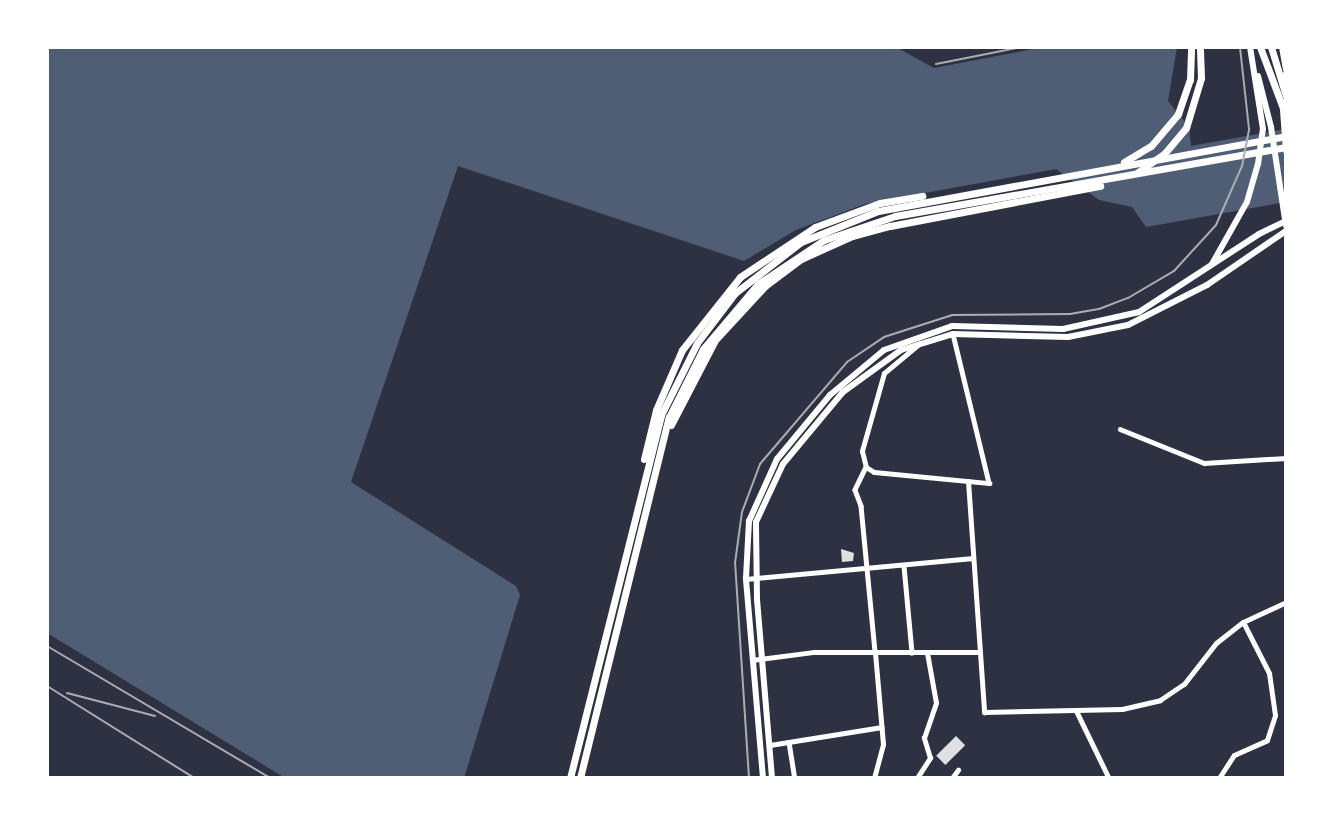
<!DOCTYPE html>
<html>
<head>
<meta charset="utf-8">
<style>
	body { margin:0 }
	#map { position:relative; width:1333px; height:825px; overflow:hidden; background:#2d3142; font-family:"PT Serif",serif }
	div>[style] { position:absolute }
	.water>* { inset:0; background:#4f5d75 }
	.building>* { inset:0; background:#e0e0e3; transform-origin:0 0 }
	.minor>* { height:4.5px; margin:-2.25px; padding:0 2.25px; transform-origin:2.25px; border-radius:2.25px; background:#fff }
	.tertiary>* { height:5px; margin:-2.5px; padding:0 2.5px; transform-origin:2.5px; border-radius:2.5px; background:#fff }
	.secondary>* { height:6px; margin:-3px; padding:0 3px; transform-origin:3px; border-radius:3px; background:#fff }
	.trunk>* { height:7px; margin:-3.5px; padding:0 3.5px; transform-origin:3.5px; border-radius:3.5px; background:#fff }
	.rail>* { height:2px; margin:-1px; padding:0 1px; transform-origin:1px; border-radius:1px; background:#abadb3 }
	span { translate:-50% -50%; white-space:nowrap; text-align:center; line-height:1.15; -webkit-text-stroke:5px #fff; paint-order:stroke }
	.frame { position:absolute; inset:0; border:49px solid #fff; pointer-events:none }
</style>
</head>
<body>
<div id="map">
	<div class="water">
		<i style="clip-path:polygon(47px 47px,896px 47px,934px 68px,1044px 47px,1177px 47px,1168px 101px,1189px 127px,1191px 146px,1286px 129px,1286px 202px,1146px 227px,1132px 207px,1099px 200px,1056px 169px,865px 204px,796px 230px,744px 261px,458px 166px,351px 482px,516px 586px,520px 595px,464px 778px,285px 778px,47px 633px)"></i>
	</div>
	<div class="building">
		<i style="clip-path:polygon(841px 549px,854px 553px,853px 561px,842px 562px)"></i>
		<i style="left:956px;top:736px;width:13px;height:28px;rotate:45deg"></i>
	</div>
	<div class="minor">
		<i style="left:953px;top:334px;width:153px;rotate:76.4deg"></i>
		<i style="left:1120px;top:429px;width:91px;rotate:22deg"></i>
		<i style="left:1204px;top:463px;width:82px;rotate:-3.5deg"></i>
		<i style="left:866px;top:467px;width:25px;rotate:116deg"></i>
		<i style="left:855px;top:490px;width:17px;rotate:69deg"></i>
		<i style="left:861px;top:506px;width:147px;rotate:84.5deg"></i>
		<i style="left:904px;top:566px;width:87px;rotate:84.7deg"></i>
		<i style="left:746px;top:579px;width:228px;rotate:-5.3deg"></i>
		<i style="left:1077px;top:712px;width:73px;rotate:64.1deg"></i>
		<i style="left:789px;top:742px;width:36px;rotate:81deg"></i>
		<i style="left:770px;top:745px;width:113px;rotate:-9.1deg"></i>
		<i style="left:917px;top:778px;width:24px;rotate:-57deg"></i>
		<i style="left:930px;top:758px;width:21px;rotate:-107deg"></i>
		<i style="left:924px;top:738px;width:37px;rotate:-71deg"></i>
		<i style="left:936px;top:703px;width:51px;rotate:-100.2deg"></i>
		<i style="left:952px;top:778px;width:10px;rotate:-53deg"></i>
	</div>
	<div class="tertiary">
		<i style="left:920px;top:343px;width:47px;rotate:140.2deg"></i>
		<i style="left:884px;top:373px;width:81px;rotate:105.8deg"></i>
		<i style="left:862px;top:451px;width:16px;rotate:76deg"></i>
		<i style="left:866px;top:467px;width:9px;rotate:32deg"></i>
		<i style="left:874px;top:472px;width:116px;rotate:5.5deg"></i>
		<i style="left:968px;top:481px;width:232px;rotate:86deg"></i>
		<i style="left:984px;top:712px;width:138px;rotate:-1.2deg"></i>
		<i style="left:1122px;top:709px;width:39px;rotate:-13deg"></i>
		<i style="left:1160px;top:700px;width:29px;rotate:-34deg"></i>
		<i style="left:1184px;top:684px;width:52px;rotate:-52deg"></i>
		<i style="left:1216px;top:643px;width:34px;rotate:-38deg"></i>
		<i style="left:1243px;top:622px;width:47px;rotate:-24.9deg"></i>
		<i style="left:752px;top:660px;width:63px;rotate:-7.4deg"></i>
		<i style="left:814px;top:652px;width:165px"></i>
		<i style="left:874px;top:778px;width:35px;rotate:-75deg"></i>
		<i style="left:883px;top:744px;width:92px;rotate:-95deg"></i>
		<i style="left:1219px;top:778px;width:27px;rotate:-57deg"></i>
		<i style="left:1234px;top:755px;width:36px;rotate:-24deg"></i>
		<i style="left:1267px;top:740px;width:26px;rotate:-72deg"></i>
		<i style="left:1275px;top:715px;width:42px;rotate:-98.1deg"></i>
		<i style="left:1269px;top:673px;width:57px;rotate:-117deg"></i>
	</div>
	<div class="secondary">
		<i style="left:1282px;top:47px;width:22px;rotate:80deg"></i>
		<i style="left:1258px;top:76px;width:53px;rotate:75.7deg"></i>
		<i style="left:1271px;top:127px;width:100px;rotate:81.4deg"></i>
		<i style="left:1285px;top:89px;width:16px;rotate:-86deg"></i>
		<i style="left:1283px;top:110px;width:41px;rotate:85.8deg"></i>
		<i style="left:1212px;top:264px;width:71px;rotate:-60.6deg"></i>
		<i style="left:1247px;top:202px;width:40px;rotate:-74deg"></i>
		<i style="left:1258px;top:164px;width:35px;rotate:-82deg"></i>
		<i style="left:1263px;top:129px;width:83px;rotate:-99deg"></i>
		<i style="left:763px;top:778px;width:201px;rotate:-94.9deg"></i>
		<i style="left:746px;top:578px;width:57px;rotate:-87deg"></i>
		<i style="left:749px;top:521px;width:68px;rotate:-65.7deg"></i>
		<i style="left:777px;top:459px;width:83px;rotate:-50.4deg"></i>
		<i style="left:830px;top:395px;width:70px;rotate:-39.8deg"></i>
		<i style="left:884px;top:350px;width:72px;rotate:-19.4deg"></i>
		<i style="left:952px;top:326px;width:111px;rotate:1.5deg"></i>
		<i style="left:1063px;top:329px;width:78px;rotate:-12.6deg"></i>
		<i style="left:1139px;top:312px;width:143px;rotate:-33deg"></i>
		<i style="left:1259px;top:234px;width:30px;rotate:-26deg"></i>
		<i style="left:772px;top:778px;width:181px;rotate:-94.8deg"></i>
		<i style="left:757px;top:598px;width:76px;rotate:-90.8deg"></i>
		<i style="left:756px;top:522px;width:64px;rotate:-65deg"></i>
		<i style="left:783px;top:464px;width:94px;rotate:-50.2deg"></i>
		<i style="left:843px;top:392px;width:72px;rotate:-35.9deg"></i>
		<i style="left:901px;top:350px;width:54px;rotate:-17.1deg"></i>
		<i style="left:953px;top:334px;width:115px;rotate:1.5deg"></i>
		<i style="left:1068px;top:337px;width:61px;rotate:-11.3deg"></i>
		<i style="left:1128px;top:325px;width:89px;rotate:-26.9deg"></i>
		<i style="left:1207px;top:285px;width:96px;rotate:-34.4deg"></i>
	</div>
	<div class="trunk">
		<i style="left:1260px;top:47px;width:74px;rotate:69.4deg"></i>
		<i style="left:1271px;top:47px;width:51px;rotate:73deg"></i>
		<i style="left:1124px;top:162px;width:31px;rotate:-31deg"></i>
		<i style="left:1151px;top:146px;width:42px;rotate:-49.8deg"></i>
		<i style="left:1178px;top:114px;width:36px;rotate:-71deg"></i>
		<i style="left:1190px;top:80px;width:33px;rotate:-88deg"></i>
		<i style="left:1138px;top:172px;width:32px;rotate:-35deg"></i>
		<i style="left:1164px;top:154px;width:34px;rotate:-50deg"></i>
		<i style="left:1186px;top:128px;width:52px;rotate:-73.3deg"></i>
		<i style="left:1201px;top:78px;width:31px;rotate:-92deg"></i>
		<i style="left:671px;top:425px;width:96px;rotate:-62.6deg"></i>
		<i style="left:715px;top:340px;width:74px;rotate:-47.2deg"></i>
		<i style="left:765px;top:286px;width:45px;rotate:-36.9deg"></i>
		<i style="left:801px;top:259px;width:56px;rotate:-24.3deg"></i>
		<i style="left:852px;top:236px;width:39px;rotate:-15deg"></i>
		<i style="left:890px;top:226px;width:214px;rotate:-10.8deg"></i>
		<i style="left:644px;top:459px;width:50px;rotate:-76.2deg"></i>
		<i style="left:656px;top:410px;width:65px;rotate:-66.6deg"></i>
		<i style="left:682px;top:350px;width:93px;rotate:-51.5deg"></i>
		<i style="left:740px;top:277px;width:90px;rotate:-33.7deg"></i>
		<i style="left:815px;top:227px;width:69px;rotate:-20.3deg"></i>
		<i style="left:880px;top:203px;width:43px;rotate:-9.5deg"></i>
		<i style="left:570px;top:778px;width:374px;rotate:-75.9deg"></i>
		<i style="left:661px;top:415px;width:80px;rotate:-63.4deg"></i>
		<i style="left:697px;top:343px;width:63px;rotate:-52.8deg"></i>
		<i style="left:735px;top:293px;width:83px;rotate:-37.7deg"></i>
		<i style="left:801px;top:242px;width:83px;rotate:-21.9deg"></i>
		<i style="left:878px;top:211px;width:415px;rotate:-10.4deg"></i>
		<i style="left:580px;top:778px;width:372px;rotate:-76.2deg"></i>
		<i style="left:669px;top:417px;width:76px;rotate:-63.4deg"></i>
		<i style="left:703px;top:349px;width:85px;rotate:-49.8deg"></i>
		<i style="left:758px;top:284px;width:79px;rotate:-33.7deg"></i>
		<i style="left:824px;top:240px;width:75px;rotate:-18.7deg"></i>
		<i style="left:895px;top:216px;width:397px;rotate:-10deg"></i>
	</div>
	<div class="rail">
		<i style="left:936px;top:64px;width:88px;rotate:-11.2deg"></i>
		<i style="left:47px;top:646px;width:259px;rotate:30.6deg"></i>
		<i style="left:47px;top:686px;width:173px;rotate:32deg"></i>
		<i style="left:67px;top:693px;width:91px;rotate:14.6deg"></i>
		<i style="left:749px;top:778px;width:215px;rotate:-93.7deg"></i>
		<i style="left:735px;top:563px;width:51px;rotate:-82.2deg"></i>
		<i style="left:742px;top:512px;width:51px;rotate:-69.4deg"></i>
		<i style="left:760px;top:464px;width:134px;rotate:-49.5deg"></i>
		<i style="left:847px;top:362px;width:45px;rotate:-34deg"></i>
		<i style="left:884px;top:337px;width:71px;rotate:-17.9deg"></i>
		<i style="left:952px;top:315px;width:118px;rotate:-0.5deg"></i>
		<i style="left:1070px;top:314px;width:29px;rotate:-10deg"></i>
		<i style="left:1099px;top:309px;width:31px;rotate:-21deg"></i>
		<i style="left:1128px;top:298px;width:53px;rotate:-30.4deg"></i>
		<i style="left:1174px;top:271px;width:62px;rotate:-47.6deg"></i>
		<i style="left:1216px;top:225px;width:64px;rotate:-66.2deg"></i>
		<i style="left:1242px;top:166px;width:38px;rotate:-79deg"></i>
		<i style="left:1249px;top:129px;width:82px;rotate:-96.3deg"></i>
	</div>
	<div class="frame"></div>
</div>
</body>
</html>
